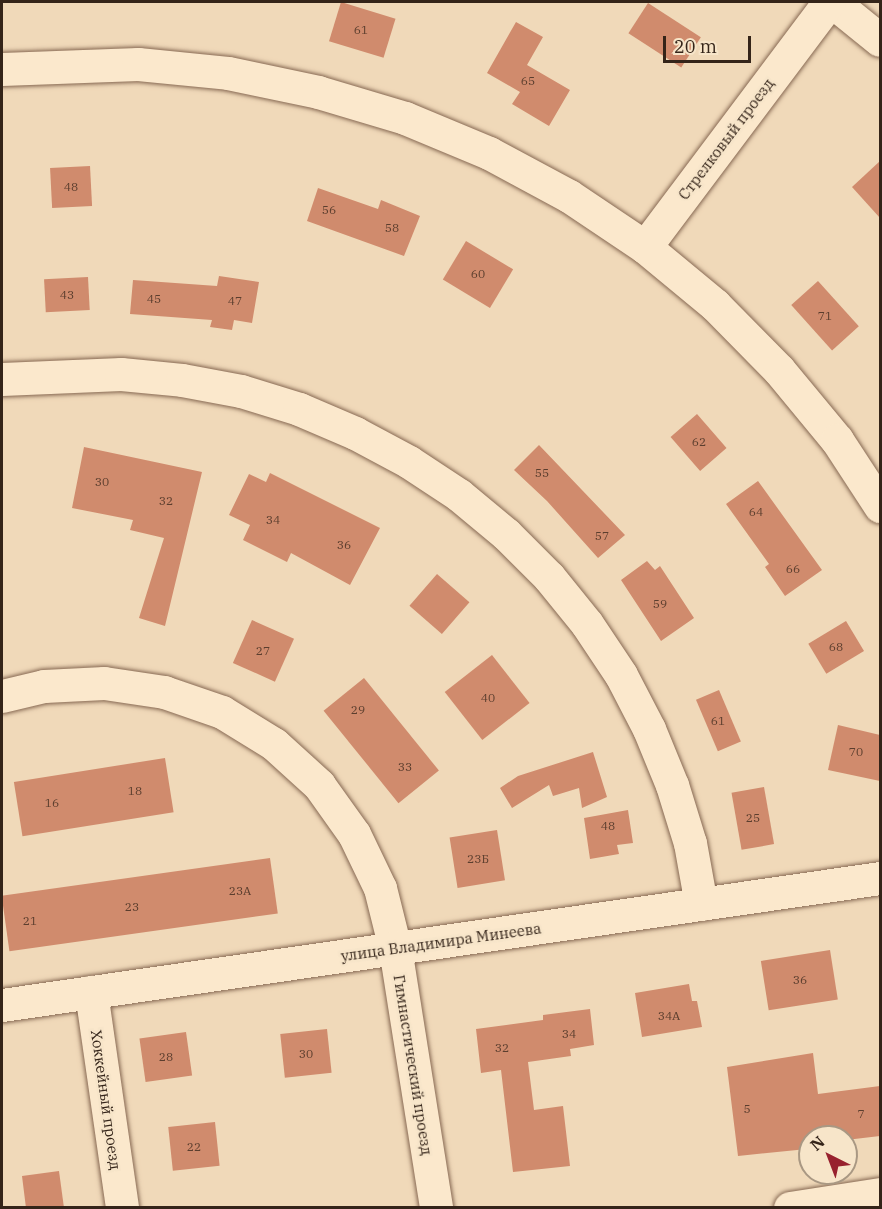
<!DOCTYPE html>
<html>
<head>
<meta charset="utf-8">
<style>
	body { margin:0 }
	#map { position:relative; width:882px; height:1209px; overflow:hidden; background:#f0d9b9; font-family:"IBM Plex Serif",serif }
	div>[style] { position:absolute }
	.building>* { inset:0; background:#d08b6d; transform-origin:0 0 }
	.roads { filter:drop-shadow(0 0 2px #876953) drop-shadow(0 0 2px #876953) }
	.minor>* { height:33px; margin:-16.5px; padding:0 16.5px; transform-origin:16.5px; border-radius:16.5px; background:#fbe8cc }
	span { translate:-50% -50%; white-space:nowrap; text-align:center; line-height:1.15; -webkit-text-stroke:5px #f7e5c9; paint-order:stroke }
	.number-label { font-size:12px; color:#5b3e2e }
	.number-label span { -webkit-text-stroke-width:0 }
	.street-label { font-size:15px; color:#342419 }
	.frame { position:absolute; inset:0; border:3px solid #342419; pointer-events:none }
	.north { position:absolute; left:798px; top:1125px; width:60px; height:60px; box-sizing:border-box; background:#f7e5c9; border:2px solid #a99883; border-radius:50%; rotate:318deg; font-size:16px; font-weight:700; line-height:24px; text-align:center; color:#342419 }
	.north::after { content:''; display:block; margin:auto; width:21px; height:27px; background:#98212e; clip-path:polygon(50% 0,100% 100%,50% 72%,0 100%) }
	.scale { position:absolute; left:663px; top:36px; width:88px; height:27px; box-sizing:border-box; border:3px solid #342419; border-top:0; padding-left:8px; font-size:18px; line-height:21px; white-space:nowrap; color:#342419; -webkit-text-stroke:4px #f7e5c9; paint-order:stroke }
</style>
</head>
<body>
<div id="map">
	<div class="building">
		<i style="left:341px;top:2px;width:57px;height:41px;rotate:17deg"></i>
		<i style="left:648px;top:3px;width:63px;height:36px;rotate:33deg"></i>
		<i style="clip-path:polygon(516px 22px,543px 37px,527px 65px,570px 90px,549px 126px,512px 104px,520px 92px,487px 73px)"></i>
		<i style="clip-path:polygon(880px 161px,880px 218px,852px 187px)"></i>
		<i style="left:90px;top:166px;width:40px;height:40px;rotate:87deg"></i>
		<i style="clip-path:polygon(318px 188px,378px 209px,381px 200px,420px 216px,404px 256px,307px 221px)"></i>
		<i style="left:466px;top:241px;width:55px;height:45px;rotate:31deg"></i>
		<i style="clip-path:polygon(219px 276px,259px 282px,252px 323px,234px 320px,232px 330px,210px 327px,212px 320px,130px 314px,133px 280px,217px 286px)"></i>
		<i style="left:88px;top:277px;width:33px;height:44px;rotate:87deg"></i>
		<i style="left:818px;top:281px;width:61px;height:36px;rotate:48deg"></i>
		<i style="left:697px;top:414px;width:45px;height:35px;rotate:49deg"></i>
		<i style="clip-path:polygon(539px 445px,625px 535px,598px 558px,547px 501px,514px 470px)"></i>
		<i style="clip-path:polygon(84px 447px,202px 472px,165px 626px,139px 618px,164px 538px,130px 530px,133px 520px,72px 508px)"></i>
		<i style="clip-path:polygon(270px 473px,380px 528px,350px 585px,291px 553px,287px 562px,243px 540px,250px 525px,229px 515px,249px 474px,266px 482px)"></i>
		<i style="clip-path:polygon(758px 481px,822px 570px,785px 596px,765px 567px,769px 564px,726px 504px)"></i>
		<i style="clip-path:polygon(647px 561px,655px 570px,660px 566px,694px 618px,661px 641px,621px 580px)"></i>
		<i style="left:437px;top:574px;width:43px;height:42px;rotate:41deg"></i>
		<i style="left:252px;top:620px;width:46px;height:47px;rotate:24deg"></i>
		<i style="left:846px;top:621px;width:35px;height:44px;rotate:59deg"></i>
		<i style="left:492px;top:655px;width:61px;height:60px;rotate:52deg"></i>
		<i style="left:364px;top:678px;width:119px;height:52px;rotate:51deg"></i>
		<i style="left:719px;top:690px;width:56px;height:25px;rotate:67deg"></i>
		<i style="clip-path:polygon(838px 725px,880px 735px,880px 781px,828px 770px)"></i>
		<i style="clip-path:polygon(593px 752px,607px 797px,582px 808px,579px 788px,553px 796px,549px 785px,512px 808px,500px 788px,518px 776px)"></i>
		<i style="left:165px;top:758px;width:55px;height:153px;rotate:81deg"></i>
		<i style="left:764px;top:787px;width:58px;height:33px;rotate:80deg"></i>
		<i style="clip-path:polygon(628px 810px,633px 843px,617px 845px,619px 854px,590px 859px,584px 818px)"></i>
		<i style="left:497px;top:830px;width:51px;height:48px;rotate:81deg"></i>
		<i style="left:270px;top:858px;width:56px;height:271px;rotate:82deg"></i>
		<i style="left:830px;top:950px;width:50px;height:70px;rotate:81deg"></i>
		<i style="clip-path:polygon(689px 984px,692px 1001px,697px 1001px,702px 1027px,642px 1037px,635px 993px)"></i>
		<i style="clip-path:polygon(590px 1009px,594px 1045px,570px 1049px,571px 1056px,528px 1062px,534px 1110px,563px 1106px,570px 1166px,513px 1172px,501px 1070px,481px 1073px,476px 1029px,543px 1020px,543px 1015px)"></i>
		<i style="left:327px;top:1029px;width:44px;height:47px;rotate:84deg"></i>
		<i style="left:186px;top:1032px;width:44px;height:47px;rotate:82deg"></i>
		<i style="clip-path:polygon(813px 1053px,818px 1094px,880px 1086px,880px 1136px,846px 1140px,810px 1137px,807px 1149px,738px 1156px,727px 1067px)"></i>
		<i style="left:215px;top:1122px;width:44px;height:47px;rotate:84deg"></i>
		<i style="clip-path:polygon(59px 1171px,64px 1208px,26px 1208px,22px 1176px)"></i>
	</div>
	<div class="roads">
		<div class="minor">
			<i style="left:833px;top:2px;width:60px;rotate:39deg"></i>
			<i style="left:2px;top:69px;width:136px;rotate:-2.1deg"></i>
			<i style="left:138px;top:64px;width:90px;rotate:5.7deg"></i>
			<i style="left:228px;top:73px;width:92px;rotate:11.9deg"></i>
			<i style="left:318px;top:92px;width:91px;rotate:16.6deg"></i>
			<i style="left:405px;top:118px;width:91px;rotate:22.6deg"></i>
			<i style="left:489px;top:153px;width:91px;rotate:28.3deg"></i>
			<i style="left:569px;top:196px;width:92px;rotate:33.9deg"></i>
			<i style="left:645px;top:247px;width:91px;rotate:39.6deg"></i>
			<i style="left:715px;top:305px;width:91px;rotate:45.4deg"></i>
			<i style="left:779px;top:370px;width:91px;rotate:50.4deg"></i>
			<i style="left:837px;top:440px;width:79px;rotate:56.9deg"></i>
			<i style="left:645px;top:247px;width:306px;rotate:-53.1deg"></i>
			<i style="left:2px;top:379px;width:119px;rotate:-2.4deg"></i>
			<i style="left:121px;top:374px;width:61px;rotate:5.6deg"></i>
			<i style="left:182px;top:380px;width:60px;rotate:10.6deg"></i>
			<i style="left:241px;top:391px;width:61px;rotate:17.2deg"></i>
			<i style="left:299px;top:409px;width:61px;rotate:23.2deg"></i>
			<i style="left:355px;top:433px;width:61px;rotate:28.2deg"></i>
			<i style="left:409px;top:462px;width:60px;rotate:33.4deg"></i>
			<i style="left:459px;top:495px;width:61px;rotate:39.7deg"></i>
			<i style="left:506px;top:534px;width:61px;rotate:45deg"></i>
			<i style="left:549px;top:577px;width:60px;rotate:51deg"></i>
			<i style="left:587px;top:624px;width:61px;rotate:56.3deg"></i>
			<i style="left:621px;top:675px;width:61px;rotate:62.6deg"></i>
			<i style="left:649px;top:729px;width:61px;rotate:67.7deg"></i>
			<i style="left:672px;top:785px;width:61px;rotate:72.8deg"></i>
			<i style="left:690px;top:843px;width:62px;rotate:79.8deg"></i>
			<i style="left:2px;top:696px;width:43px;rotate:-13.4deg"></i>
			<i style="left:44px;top:686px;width:60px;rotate:-2.9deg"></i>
			<i style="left:104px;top:683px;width:61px;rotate:8.5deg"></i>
			<i style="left:164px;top:692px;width:61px;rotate:19deg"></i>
			<i style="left:222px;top:712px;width:61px;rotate:31.6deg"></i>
			<i style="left:274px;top:744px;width:61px;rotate:42.3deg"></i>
			<i style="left:319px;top:785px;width:60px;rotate:54.5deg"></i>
			<i style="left:354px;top:834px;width:60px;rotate:64.3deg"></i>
			<i style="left:380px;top:888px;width:62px;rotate:76deg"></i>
			<i style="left:395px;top:948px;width:263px;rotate:81deg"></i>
			<i style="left:91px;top:992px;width:218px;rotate:81.8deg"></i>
			<i style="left:2px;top:1005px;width:887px;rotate:-8.23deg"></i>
			<i style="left:790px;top:1208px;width:91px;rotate:-8.8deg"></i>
		</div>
	</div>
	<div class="number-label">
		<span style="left:361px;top:30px">61</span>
		<span style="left:528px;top:81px">65</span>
		<span style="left:71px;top:187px">48</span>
		<span style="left:329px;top:210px">56</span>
		<span style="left:392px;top:228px">58</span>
		<span style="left:478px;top:274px">60</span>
		<span style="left:67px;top:295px">43</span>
		<span style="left:154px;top:299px">45</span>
		<span style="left:235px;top:301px">47</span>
		<span style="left:825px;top:316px">71</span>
		<span style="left:699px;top:442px">62</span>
		<span style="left:542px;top:473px">55</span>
		<span style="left:102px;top:482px">30</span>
		<span style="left:166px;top:501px">32</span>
		<span style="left:756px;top:512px">64</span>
		<span style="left:273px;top:520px">34</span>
		<span style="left:602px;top:536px">57</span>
		<span style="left:344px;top:545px">36</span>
		<span style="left:793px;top:569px">66</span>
		<span style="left:660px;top:604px">59</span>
		<span style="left:836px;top:647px">68</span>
		<span style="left:263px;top:651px">27</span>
		<span style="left:488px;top:698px">40</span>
		<span style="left:358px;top:710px">29</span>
		<span style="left:718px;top:721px">61</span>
		<span style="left:856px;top:752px">70</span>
		<span style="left:405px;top:767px">33</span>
		<span style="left:135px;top:791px">18</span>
		<span style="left:52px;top:803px">16</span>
		<span style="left:753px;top:818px">25</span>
		<span style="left:608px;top:826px">48</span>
		<span style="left:478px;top:859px">23Б</span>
		<span style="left:240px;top:891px">23А</span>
		<span style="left:132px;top:907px">23</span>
		<span style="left:30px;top:921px">21</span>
		<span style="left:800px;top:980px">36</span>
		<span style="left:669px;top:1016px">34А</span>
		<span style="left:569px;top:1034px">34</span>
		<span style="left:502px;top:1048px">32</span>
		<span style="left:306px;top:1054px">30</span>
		<span style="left:166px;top:1057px">28</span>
		<span style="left:747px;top:1109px">5</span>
		<span style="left:861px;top:1114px">7</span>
		<span style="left:194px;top:1147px">22</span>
	</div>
	<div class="street-label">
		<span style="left:726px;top:139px;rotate:-53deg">Стрелковый проезд</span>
		<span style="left:441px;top:942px;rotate:-8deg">улица Владимира Минеева</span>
		<span style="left:413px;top:1065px;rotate:81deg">Гимнастический проезд</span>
		<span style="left:106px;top:1100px;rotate:82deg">Хоккейный проезд</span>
	</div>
	<div class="frame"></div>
	<div class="north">N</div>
	<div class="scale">20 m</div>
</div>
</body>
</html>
